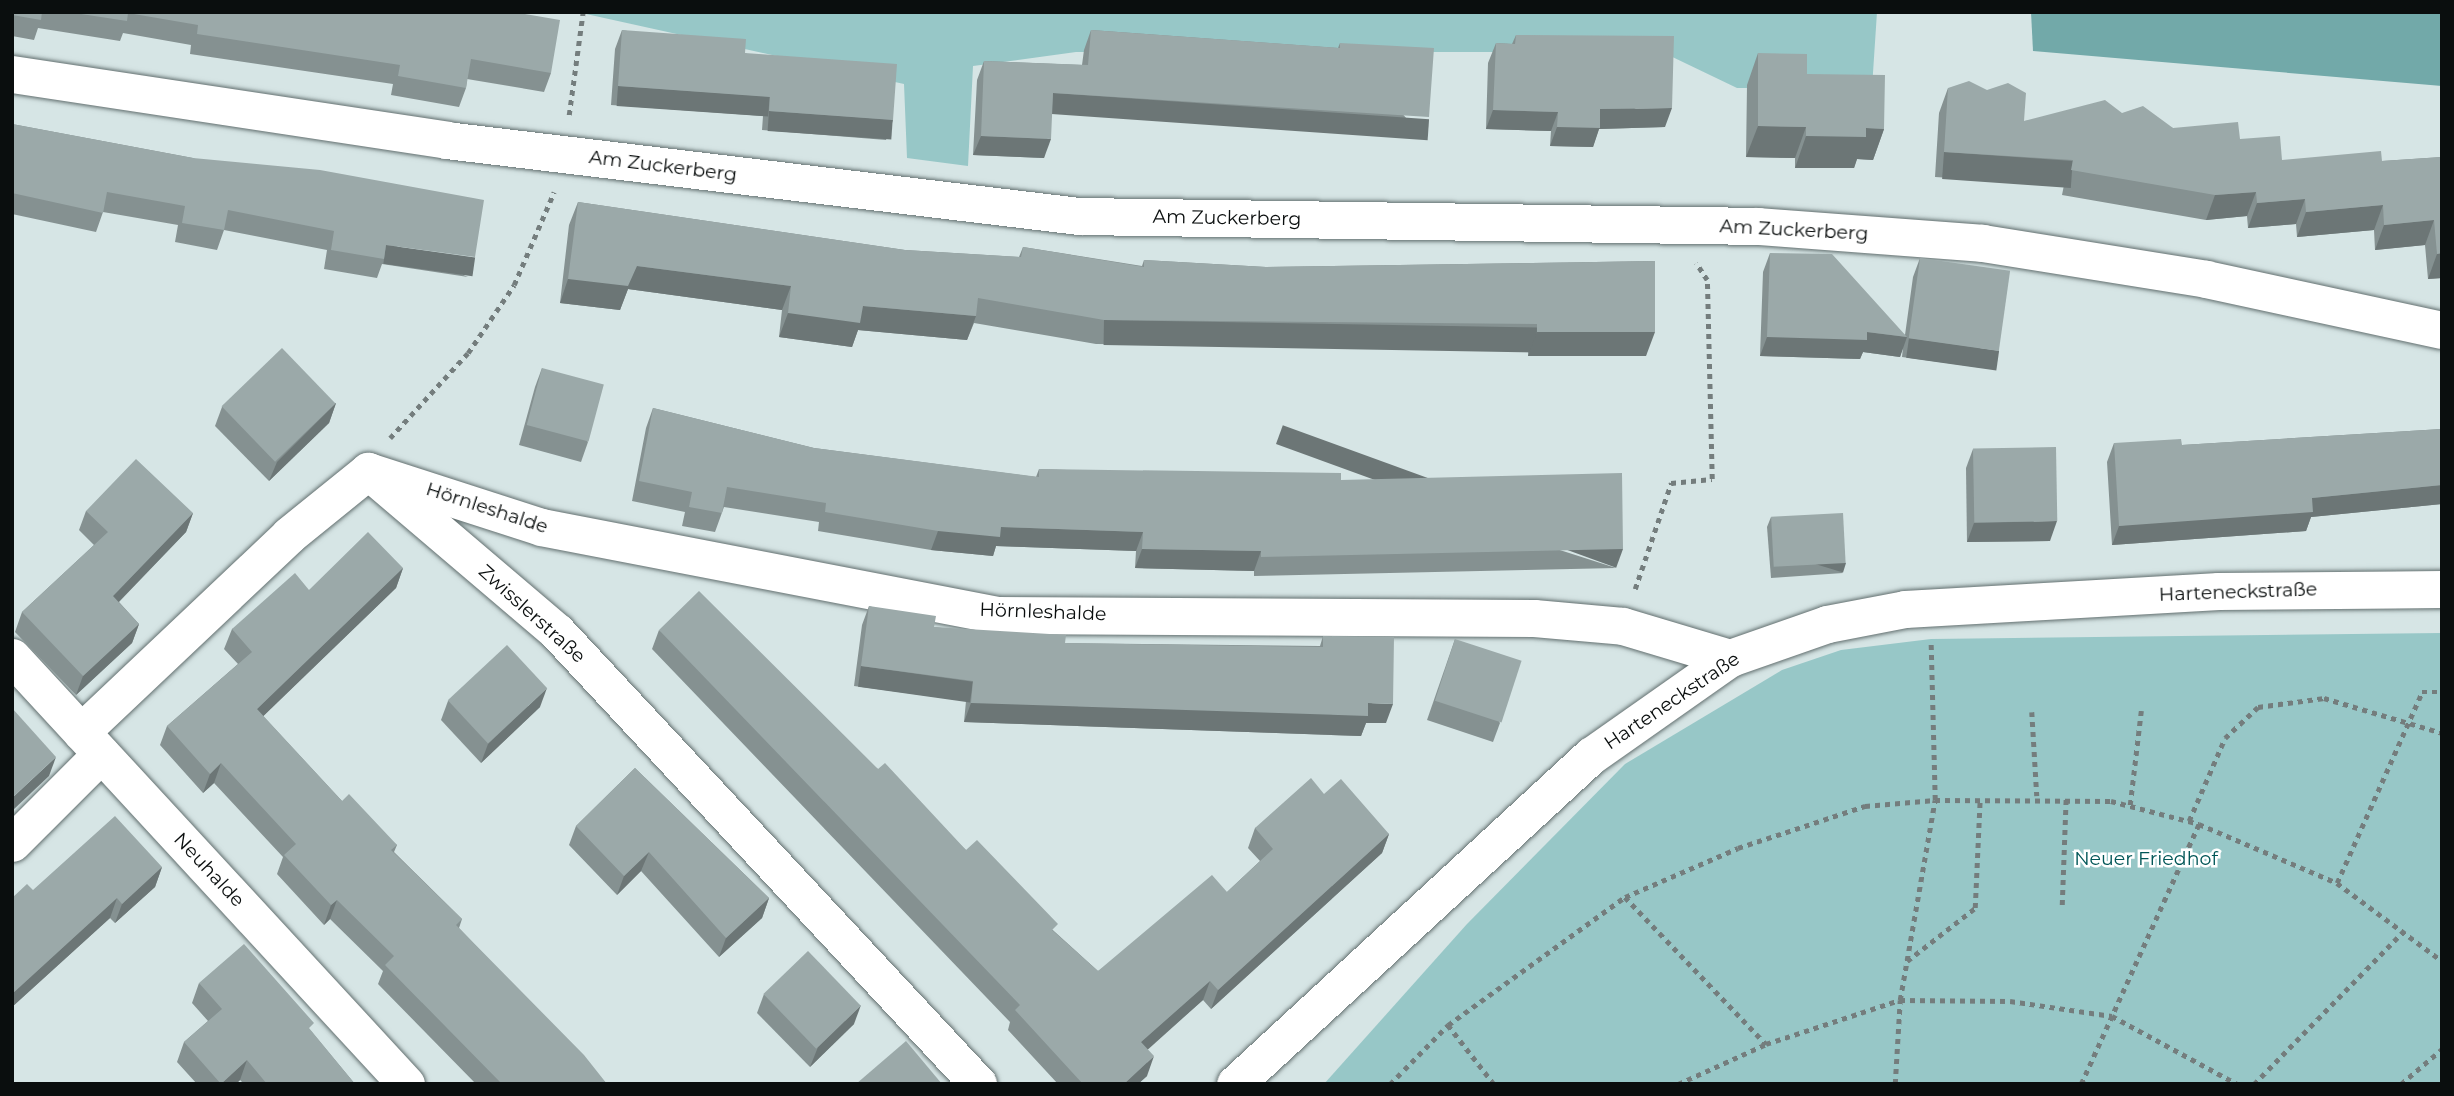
<!DOCTYPE html>
<html>
<head>
<meta charset="utf-8">
<style>
	body { margin:0 }
	#map { position:relative; width:2454px; height:1096px; overflow:hidden; background:#d6e5e5; font-family:Montserrat,sans-serif }
	div>[style] { position:absolute }
	.green>* { inset:0; background:#97c7c7 }
	.forest>* { inset:0; background:#72a9a9 }
	.path>* { height:4.5px; margin-top:-2.25px; transform-origin:0; background:repeating-linear-gradient(90deg,#747d7d 0 5px,transparent 0 10px) }
	.roads { filter:drop-shadow(0 0 2px #626f6f) drop-shadow(0 0 2px #626f6f) }
	.street>* { height:37px; margin:-18.5px; padding:0 18.5px; transform-origin:18.5px; border-radius:18.5px; background:#fff }
	.wall>* { inset:0; background:#859191 }
	.shaded-wall>* { inset:0; background:#6c7676; transform-origin:0 0 }
	.building>* { inset:0; background:#9ba9a9; transform-origin:0 0 }
	span { translate:-50% -50%; white-space:nowrap; text-align:center; line-height:1.15; -webkit-text-stroke:5px #fff; paint-order:stroke }
	.street-label { font-size:19px; color:#0a0e0e }
	.park-label { font-size:19px; color:#005657 }
	.frame { position:absolute; inset:0; border:14px solid #0a0e0e; pointer-events:none }
</style>
</head>
<body>
<div id="map">
	<div class="green">
		<i style="clip-path:polygon(577px 12px,1877px 12px,1872px 88px,1737px 88px,1662px 52px,1076px 52px,973px 66px,968px 166px,907px 158px,904px 84px)"></i>
		<i style="clip-path:polygon(2442px 633px,2442px 1084px,1324px 1084px,1467px 924px,1625px 764px,1782px 670px,1841px 650px,1931px 639px)"></i>
	</div>
	<div class="forest">
		<i style="clip-path:polygon(2031px 12px,2442px 12px,2442px 86px,2033px 51px)"></i>
	</div>
	<div class="path">
		<i style="left:569px;top:115px;width:104px;rotate:-82.3deg"></i>
		<i style="left:390px;top:438px;width:115px;rotate:-47.5deg"></i>
		<i style="left:468px;top:353px;width:82px;rotate:-55.9deg"></i>
		<i style="left:514px;top:285px;width:101px;rotate:-66.7deg"></i>
		<i style="left:1635px;top:589px;width:112px;rotate:-71.2deg"></i>
		<i style="left:1671px;top:483px;width:41px;rotate:-5.6deg"></i>
		<i style="left:1712px;top:479px;width:199px;rotate:-91.4deg"></i>
		<i style="left:1707px;top:280px;width:20px;rotate:-123deg"></i>
		<i style="left:2032px;top:712px;width:84px;rotate:86.6deg"></i>
		<i style="left:2130px;top:805px;width:95px;rotate:-83.3deg"></i>
		<i style="left:2189px;top:821px;width:90px;rotate:-66.6deg"></i>
		<i style="left:2225px;top:738px;width:45px;rotate:-43.2deg"></i>
		<i style="left:2258px;top:707px;width:67px;rotate:-7.8deg"></i>
		<i style="left:2324px;top:698px;width:123px;rotate:16.5deg"></i>
		<i style="left:2337px;top:883px;width:209px;rotate:-66deg"></i>
		<i style="left:2422px;top:692px;width:20px"></i>
		<i style="left:1625px;top:897px;width:204px;rotate:46.2deg"></i>
		<i style="left:2062px;top:905px;width:108px;rotate:-87.9deg"></i>
		<i style="left:1907px;top:961px;width:86px;rotate:-37.9deg"></i>
		<i style="left:1975px;top:908px;width:110px;rotate:-87.4deg"></i>
		<i style="left:1448px;top:1025px;width:75px;rotate:52.1deg"></i>
		<i style="left:1390px;top:1084px;width:83px;rotate:-45.5deg"></i>
		<i style="left:1448px;top:1025px;width:218px;rotate:-35.9deg"></i>
		<i style="left:1625px;top:897px;width:123px;rotate:-23.4deg"></i>
		<i style="left:1738px;top:848px;width:134px;rotate:-18.3deg"></i>
		<i style="left:1865px;top:806px;width:70px;rotate:-4.9deg"></i>
		<i style="left:1935px;top:800px;width:156px;rotate:-91.5deg"></i>
		<i style="left:1678px;top:1084px;width:97px;rotate:-24.4deg"></i>
		<i style="left:1766px;top:1044px;width:141px;rotate:-18.2deg"></i>
		<i style="left:1900px;top:1000px;width:110px;rotate:0.5deg"></i>
		<i style="left:2010px;top:1001px;width:103px;rotate:8.4deg"></i>
		<i style="left:2112px;top:1016px;width:142px;rotate:28.5deg"></i>
		<i style="left:1895px;top:1084px;width:84px;rotate:-86.6deg"></i>
		<i style="left:1900px;top:1000px;width:203px;rotate:-80.1deg"></i>
		<i style="left:1935px;top:800px;width:176px;rotate:0.3deg"></i>
		<i style="left:2111px;top:801px;width:91px;rotate:14.6deg"></i>
		<i style="left:2081px;top:1084px;width:286px;rotate:-65.6deg"></i>
		<i style="left:2199px;top:824px;width:150px;rotate:23.1deg"></i>
		<i style="left:2337px;top:883px;width:131px;rotate:36.6deg"></i>
		<i style="left:2254px;top:1084px;width:216px;rotate:-45.6deg"></i>
		<i style="left:2401px;top:1084px;width:54px;rotate:-40.5deg"></i>
	</div>
	<div class="roads">
		<div class="street">
			<i style="left:12px;top:74px;width:439px;rotate:8.6deg"></i>
			<i style="left:446px;top:140px;width:638px;rotate:6.85deg"></i>
			<i style="left:1079px;top:216px;width:679px;rotate:0.84deg"></i>
			<i style="left:1758px;top:226px;width:225px;rotate:4.3deg"></i>
			<i style="left:1982px;top:243px;width:227px;rotate:9.1deg"></i>
			<i style="left:2206px;top:279px;width:241px;rotate:12.2deg"></i>
			<i style="left:368px;top:471px;width:182px;rotate:17.9deg"></i>
			<i style="left:541px;top:527px;width:463px;rotate:10.9deg"></i>
			<i style="left:996px;top:615px;width:538px;rotate:0.32deg"></i>
			<i style="left:1534px;top:618px;width:89px;rotate:5.1deg"></i>
			<i style="left:1623px;top:626px;width:112px;rotate:16.7deg"></i>
			<i style="left:12px;top:657px;width:581px;rotate:47.3deg"></i>
			<i style="left:81px;top:732px;width:286px;rotate:-43.4deg"></i>
			<i style="left:289px;top:535px;width:102px;rotate:-39deg"></i>
			<i style="left:368px;top:471px;width:248px;rotate:40.4deg"></i>
			<i style="left:557px;top:632px;width:618px;rotate:47.03deg"></i>
			<i style="left:12px;top:843px;width:126px;rotate:-45deg"></i>
			<i style="left:1235px;top:1084px;width:485px;rotate:-42.7deg"></i>
			<i style="left:1592px;top:755px;width:169px;rotate:-35.1deg"></i>
			<i style="left:1730px;top:658px;width:103px;rotate:-19.3deg"></i>
			<i style="left:1827px;top:624px;width:79px;rotate:-10.9deg"></i>
			<i style="left:1905px;top:609px;width:314px;rotate:-3.3deg"></i>
			<i style="left:2218px;top:591px;width:224px;rotate:-0.5deg"></i>
		</div>
	</div>
	<div class="wall">
		<i style="clip-path:polygon(12px 12px,514px 12px,551px 73px,544px 92px,467px 79px,466px 88px,459px 107px,391px 95px,393px 84px,190px 54px,191px 45px,123px 33px,120px 41px,38px 28px,34px 40px,12px 36px)"></i>
		<i style="clip-path:polygon(622px 30px,745px 53px,893px 120px,886px 140px,762px 130px,763px 116px,611px 105px,615px 49px)"></i>
		<i style="clip-path:polygon(1091px 30px,1338px 48px,1340px 43px,1422px 136px,1052px 113px,1044px 158px,973px 155px,977px 80px,984px 61px,1082px 65px,1084px 50px)"></i>
		<i style="clip-path:polygon(1516px 35px,1665px 127px,1599px 129px,1593px 147px,1550px 146px,1551px 131px,1486px 129px,1488px 63px,1496px 43px,1512px 44px)"></i>
		<i style="clip-path:polygon(1758px 53px,1807px 74px,1884px 129px,1873px 160px,1857px 159px,1854px 168px,1795px 168px,1795px 158px,1746px 157px,1747px 85px)"></i>
		<i style="clip-path:polygon(1948px 88px,2024px 121px,2122px 113px,2173px 128px,2240px 139px,2282px 160px,2382px 161px,2442px 157px,2442px 278px,2428px 279px,2425px 245px,2375px 250px,2374px 230px,2297px 237px,2296px 224px,2248px 228px,2247px 216px,2206px 220px,2062px 195px,2064px 185px,1935px 177px,1939px 113px)"></i>
		<i style="clip-path:polygon(12px 124px,193px 158px,468px 277px,382px 264px,377px 278px,324px 269px,327px 250px,224px 230px,217px 250px,175px 242px,178px 225px,103px 212px,96px 232px,12px 214px)"></i>
		<i style="clip-path:polygon(578px 202px,905px 250px,1019px 257px,1023px 247px,1142px 266px,1144px 260px,1266px 267px,1655px 261px,1646px 356px,1528px 356px,1528px 348px,1096px 344px,974px 323px,967px 340px,858px 330px,852px 347px,779px 337px,782px 310px,628px 289px,620px 310px,560px 303px,569px 225px)"></i>
		<i style="clip-path:polygon(1770px 253px,1905px 335px,1913px 277px,1920px 258px,1991px 369px,1902px 357px,1903px 347px,1900px 357px,1863px 352px,1860px 359px,1760px 356px,1763px 272px)"></i>
		<i style="clip-path:polygon(542px 368px,588px 442px,581px 462px,519px 445px,535px 387px)"></i>
		<i style="clip-path:polygon(336px 403px,329px 423px,269px 481px,215px 426px,222px 407px)"></i>
		<i style="clip-path:polygon(653px 408px,814px 448px,1036px 477px,1039px 469px,1341px 480px,1616px 568px,1254px 576px,1254px 571px,1135px 568px,1136px 551px,996px 546px,993px 556px,931px 550px,818px 531px,819px 522px,724px 507px,715px 532px,682px 526px,685px 512px,632px 501px,646px 428px)"></i>
		<i style="clip-path:polygon(2442px 429px,2442px 504px,2311px 517px,2306px 531px,2112px 545px,2107px 462px,2114px 443px,2182px 445px)"></i>
		<i style="clip-path:polygon(1973px 449px,2050px 541px,1967px 542px,1966px 468px)"></i>
		<i style="clip-path:polygon(86px 511px,193px 513px,186px 532px,119px 602px,139px 624px,132px 643px,76px 695px,15px 632px,22px 612px,94px 545px,79px 530px)"></i>
		<i style="clip-path:polygon(1771px 517px,1843px 573px,1771px 578px,1767px 527px)"></i>
		<i style="clip-path:polygon(403px 568px,396px 588px,263px 716px,342px 801px,397px 845px,394px 852px,462px 919px,459px 928px,607px 1084px,476px 1084px,378px 984px,383px 971px,330px 919px,324px 925px,277px 874px,283px 857px,214px 783px,203px 793px,160px 745px,167px 726px,238px 664px,224px 649px,232px 629px,309px 590px)"></i>
		<i style="clip-path:polygon(869px 606px,934px 627px,1065px 643px,1320px 646px,1323px 636px,1386px 723px,1366px 723px,1361px 736px,964px 722px,966px 701px,854px 686px,862px 625px)"></i>
		<i style="clip-path:polygon(659px 630px,878px 769px,1055px 932px,1098px 971px,1227px 892px,1260px 861px,1248px 848px,1255px 828px,1324px 794px,1389px 834px,1382px 853px,1211px 1009px,1203px 1000px,1147px 1049px,1147px 1076px,1138px 1084px,1058px 1084px,1008px 1030px,1010px 1022px,652px 649px)"></i>
		<i style="clip-path:polygon(1455px 639px,1500px 723px,1493px 742px,1427px 720px)"></i>
		<i style="clip-path:polygon(448px 701px,540px 707px,481px 763px,441px 720px)"></i>
		<i style="clip-path:polygon(635px 768px,769px 898px,762px 918px,719px 957px,641px 871px,617px 895px,569px 845px,576px 826px)"></i>
		<i style="clip-path:polygon(162px 867px,155px 887px,115px 923px,110px 918px,12px 1007px,12px 898px)"></i>
		<i style="clip-path:polygon(199px 983px,311px 1031px,355px 1084px,244px 1084px,240px 1080px,236px 1084px,197px 1084px,177px 1062px,184px 1042px,208px 1021px,192px 1003px)"></i>
		<i style="clip-path:polygon(764px 994px,854px 1024px,810px 1067px,757px 1013px)"></i>
	</div>
	<div class="shaded-wall">
		<i style="left:618px;top:86px;width:152px;height:20px;rotate:4deg"></i>
		<i style="left:1053px;top:93px;width:377px;height:21px;rotate:4deg"></i>
		<i style="clip-path:polygon(1672px 108px,1665px 127px,1599px 129px,1593px 147px,1550px 146px,1557px 127px,1600px 109px)"></i>
		<i style="clip-path:polygon(1493px 110px,1558px 112px,1551px 131px,1486px 129px)"></i>
		<i style="left:769px;top:111px;width:124px;height:20px;rotate:4deg"></i>
		<i style="clip-path:polygon(1758px 126px,1806px 127px,1795px 158px,1746px 157px)"></i>
		<i style="clip-path:polygon(1866px 128px,1884px 129px,1873px 160px,1857px 159px,1854px 168px,1795px 168px,1806px 136px)"></i>
		<i style="clip-path:polygon(981px 136px,1051px 139px,1044px 158px,973px 155px)"></i>
		<i style="left:1944px;top:152px;width:129px;height:27px;rotate:4deg"></i>
		<i style="clip-path:polygon(2256px 192px,2247px 216px,2206px 220px,2215px 195px)"></i>
		<i style="clip-path:polygon(2305px 199px,2296px 224px,2248px 228px,2257px 203px)"></i>
		<i style="clip-path:polygon(2383px 205px,2374px 230px,2297px 237px,2306px 212px)"></i>
		<i style="clip-path:polygon(2434px 220px,2425px 245px,2375px 250px,2384px 225px)"></i>
		<i style="left:386px;top:245px;width:90px;height:19px;rotate:8deg"></i>
		<i style="clip-path:polygon(2442px 253px,2442px 278px,2428px 279px,2437px 254px)"></i>
		<i style="clip-path:polygon(637px 266px,791px 286px,782px 310px,628px 289px,620px 310px,560px 303px,568px 279px)"></i>
		<i style="clip-path:polygon(863px 306px,976px 316px,967px 340px,858px 330px,852px 347px,779px 337px,788px 313px)"></i>
		<i style="left:1104px;top:320px;width:433px;height:25px;rotate:1deg"></i>
		<i style="clip-path:polygon(1537px 332px,1655px 332px,1646px 356px,1528px 356px)"></i>
		<i style="clip-path:polygon(1867px 332px,1907px 337px,1900px 357px,1863px 352px,1860px 359px,1760px 356px,1767px 337px)"></i>
		<i style="left:1909px;top:338px;width:91px;height:20px;rotate:8deg"></i>
		<i style="clip-path:polygon(336px 403px,329px 423px,269px 481px,277px 462px)"></i>
		<i style="clip-path:polygon(2442px 485px,2442px 504px,2311px 517px,2306px 531px,2112px 545px,2119px 526px,2312px 498px)"></i>
		<i style="clip-path:polygon(193px 513px,186px 532px,106px 615px,113px 596px)"></i>
		<i style="clip-path:polygon(2057px 521px,2050px 541px,1967px 542px,1974px 523px)"></i>
		<i style="clip-path:polygon(1001px 527px,1143px 532px,1136px 551px,996px 546px,993px 556px,931px 550px,938px 531px)"></i>
		<i style="clip-path:polygon(1142px 549px,1261px 551px,1254px 571px,1135px 568px)"></i>
		<i style="left:1623px;top:549px;width:20px;height:362px;rotate:110deg"></i>
		<i style="left:1846px;top:563px;width:10px;height:72px;rotate:107deg"></i>
		<i style="clip-path:polygon(403px 568px,396px 588px,250px 729px,257px 709px)"></i>
		<i style="clip-path:polygon(139px 624px,132px 643px,76px 695px,83px 676px)"></i>
		<i style="left:861px;top:666px;width:113px;height:21px;rotate:8deg"></i>
		<i style="clip-path:polygon(547px 688px,540px 707px,481px 763px,488px 744px)"></i>
		<i style="clip-path:polygon(971px 703px,1368px 703px,1393px 704px,1386px 723px,1366px 723px,1361px 736px,964px 722px)"></i>
		<i style="clip-path:polygon(56px 757px,49px 776px,12px 811px,12px 798px)"></i>
		<i style="clip-path:polygon(221px 763px,214px 783px,203px 793px,210px 774px)"></i>
		<i style="clip-path:polygon(1389px 834px,1382px 853px,1211px 1009px,1218px 990px)"></i>
		<i style="clip-path:polygon(649px 852px,641px 871px,617px 895px,624px 876px)"></i>
		<i style="clip-path:polygon(162px 867px,155px 887px,115px 923px,122px 904px)"></i>
		<i style="clip-path:polygon(117px 898px,110px 918px,12px 1007px,12px 994px)"></i>
		<i style="clip-path:polygon(769px 898px,762px 918px,719px 957px,726px 938px)"></i>
		<i style="clip-path:polygon(337px 900px,330px 919px,324px 925px,331px 905px)"></i>
		<i style="clip-path:polygon(1210px 981px,1203px 1000px,1134px 1062px,1141px 1042px)"></i>
		<i style="clip-path:polygon(861px 1005px,854px 1024px,810px 1067px,818px 1047px)"></i>
		<i style="clip-path:polygon(1154px 1056px,1147px 1076px,1138px 1084px,1124px 1084px)"></i>
		<i style="clip-path:polygon(247px 1060px,240px 1080px,236px 1084px,221px 1084px)"></i>
	</div>
	<div class="building">
		<i style="clip-path:polygon(12px 12px,42px 12px,41px 20px,12px 15px)"></i>
		<i style="clip-path:polygon(68px 12px,514px 12px,560px 20px,551px 73px,471px 59px,466px 88px,398px 76px,400px 65px,197px 34px,198px 25px,128px 13px,127px 21px)"></i>
		<i style="clip-path:polygon(622px 30px,746px 39px,745px 53px,897px 64px,893px 120px,769px 111px,770px 97px,618px 86px)"></i>
		<i style="clip-path:polygon(1091px 30px,1340px 48px,1340px 43px,1434px 48px,1429px 117px,1053px 93px,1051px 139px,981px 136px,984px 61px,1088px 65px)"></i>
		<i style="clip-path:polygon(1516px 35px,1674px 36px,1672px 108px,1600px 109px,1600px 128px,1557px 127px,1558px 112px,1493px 110px,1496px 43px,1515px 44px)"></i>
		<i style="clip-path:polygon(1758px 53px,1807px 54px,1807px 74px,1885px 75px,1884px 129px,1866px 128px,1866px 137px,1806px 136px,1806px 127px,1758px 126px)"></i>
		<i style="clip-path:polygon(1969px 81px,1987px 90px,2008px 83px,2026px 93px,2024px 121px,2105px 100px,2122px 113px,2143px 106px,2173px 128px,2238px 122px,2240px 139px,2280px 136px,2282px 160px,2381px 151px,2382px 161px,2442px 157px,2442px 253px,2437px 254px,2434px 220px,2384px 225px,2383px 205px,2306px 212px,2305px 199px,2257px 203px,2256px 192px,2215px 195px,2071px 170px,2073px 160px,1944px 152px,1948px 88px)"></i>
		<i style="clip-path:polygon(12px 124px,193px 158px,320px 170px,484px 200px,475px 257px,386px 245px,384px 259px,331px 250px,334px 231px,228px 210px,224px 230px,182px 223px,185px 206px,107px 192px,103px 213px,12px 193px)"></i>
		<i style="clip-path:polygon(578px 202px,905px 250px,1021px 257px,1023px 247px,1144px 267px,1144px 260px,1266px 267px,1655px 261px,1655px 332px,1537px 332px,1537px 324px,1104px 320px,978px 298px,976px 316px,863px 306px,860px 323px,788px 313px,791px 286px,637px 266px,628px 286px,568px 279px)"></i>
		<i style="clip-path:polygon(1770px 253px,1832px 254px,1907px 337px,1867px 332px,1867px 340px,1767px 337px)"></i>
		<i style="left:1920px;top:258px;width:91px;height:81px;rotate:8deg"></i>
		<i style="left:282px;top:348px;width:77px;height:84px;rotate:46deg"></i>
		<i style="left:542px;top:368px;width:64px;height:59px;rotate:15deg"></i>
		<i style="clip-path:polygon(653px 408px,814px 448px,1039px 477px,1039px 469px,1341px 473px,1341px 480px,1622px 473px,1623px 549px,1261px 557px,1261px 551px,1142px 549px,1143px 532px,1001px 527px,1000px 537px,938px 531px,825px 512px,826px 503px,727px 487px,722px 513px,689px 507px,692px 492px,639px 481px)"></i>
		<i style="clip-path:polygon(2442px 429px,2442px 485px,2312px 498px,2313px 512px,2119px 526px,2114px 443px,2181px 439px,2182px 445px)"></i>
		<i style="left:2056px;top:447px;width:74px;height:83px;rotate:89deg"></i>
		<i style="clip-path:polygon(136px 459px,193px 513px,113px 596px,139px 624px,83px 676px,22px 612px,108px 532px,86px 511px)"></i>
		<i style="left:1843px;top:513px;width:50px;height:72px;rotate:87deg"></i>
		<i style="clip-path:polygon(368px 532px,403px 568px,257px 709px,342px 801px,349px 794px,397px 845px,391px 850px,462px 919px,456px 925px,584px 1055px,607px 1084px,502px 1084px,385px 965px,394px 956px,337px 900px,331px 905px,284px 855px,296px 844px,221px 763px,210px 774px,167px 726px,252px 652px,232px 629px,295px 573px,309px 590px)"></i>
		<i style="clip-path:polygon(699px 591px,878px 769px,885px 763px,966px 850px,977px 840px,1058px 924px,1052px 930px,1098px 971px,1212px 875px,1227px 892px,1273px 849px,1255px 828px,1311px 778px,1324px 794px,1341px 779px,1389px 834px,1218px 990px,1210px 981px,1141px 1042px,1154px 1056px,1124px 1084px,1083px 1084px,1015px 1010px,1020px 1005px,659px 630px)"></i>
		<i style="clip-path:polygon(869px 606px,936px 616px,934px 627px,1066px 635px,1065px 643px,1323px 647px,1323px 636px,1394px 637px,1393px 704px,1368px 703px,1368px 716px,971px 703px,973px 681px,861px 666px)"></i>
		<i style="left:1455px;top:639px;width:70px;height:65px;rotate:18deg"></i>
		<i style="left:507px;top:645px;width:59px;height:81px;rotate:47deg"></i>
		<i style="clip-path:polygon(12px 708px,56px 757px,12px 798px)"></i>
		<i style="clip-path:polygon(635px 768px,769px 898px,726px 938px,649px 852px,624px 876px,576px 826px)"></i>
		<i style="clip-path:polygon(115px 816px,162px 867px,122px 904px,117px 898px,12px 994px,12px 898px,27px 884px,33px 890px)"></i>
		<i style="clip-path:polygon(244px 944px,314px 1023px,309px 1028px,355px 1084px,267px 1084px,247px 1060px,221px 1084px,184px 1042px,222px 1009px,199px 983px)"></i>
		<i style="left:808px;top:951px;width:76px;height:62px;rotate:46deg"></i>
		<i style="clip-path:polygon(906px 1041px,942px 1084px,856px 1084px)"></i>
	</div>
	<div class="street-label">
		<span style="left:663px;top:166px;rotate:7deg">Am Zuckerberg</span>
		<span style="left:1227px;top:218px;rotate:1deg">Am Zuckerberg</span>
		<span style="left:1794px;top:230px;rotate:3deg">Am Zuckerberg</span>
		<span style="left:487px;top:508px;rotate:18deg">Hörnleshalde</span>
		<span style="left:2238px;top:592px;rotate:-2deg">Harteneckstraße</span>
		<span style="left:1043px;top:612px;rotate:2deg">Hörnleshalde</span>
		<span style="left:532px;top:614px;rotate:42deg">Zwisslerstraße</span>
		<span style="left:1672px;top:701px;rotate:-34deg">Harteneckstraße</span>
		<span style="left:209px;top:870px;rotate:47deg">Neuhalde</span>
	</div>
	<div class="park-label">
		<span style="left:2146px;top:859px">Neuer Friedhof</span>
	</div>
	<div class="frame"></div>
</div>
</body>
</html>
